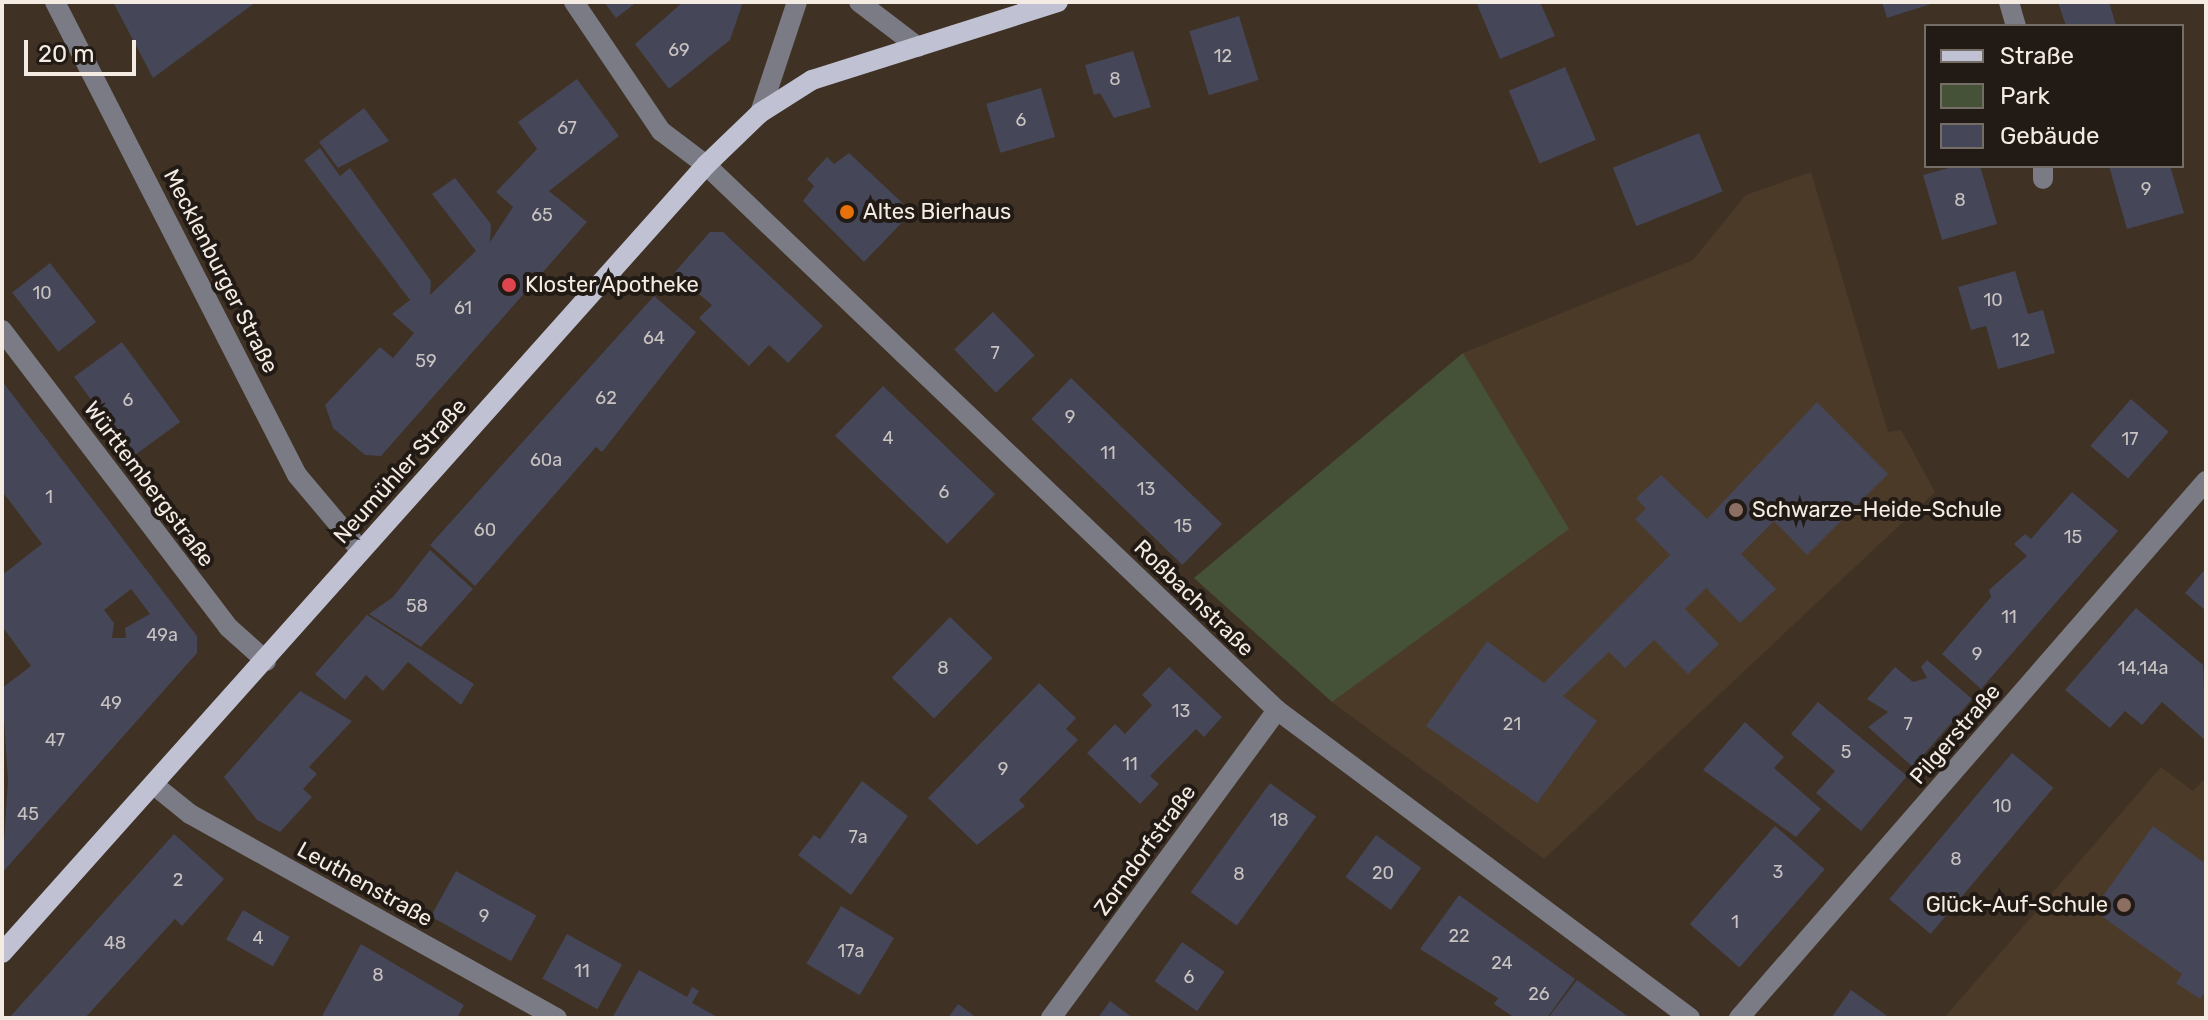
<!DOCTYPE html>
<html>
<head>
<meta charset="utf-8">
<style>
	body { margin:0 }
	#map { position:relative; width:2208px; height:1020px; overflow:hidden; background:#3f3124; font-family:Rubik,sans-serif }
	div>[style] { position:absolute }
	.built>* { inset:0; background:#4c3a28 }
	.green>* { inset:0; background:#455238 }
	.building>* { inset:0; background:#454657; transform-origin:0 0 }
	.minor>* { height:20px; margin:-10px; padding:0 10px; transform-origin:10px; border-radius:10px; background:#7a7b84 }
	.major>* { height:20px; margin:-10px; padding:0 10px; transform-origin:10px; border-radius:10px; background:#c0c2d4 }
	.dots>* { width:22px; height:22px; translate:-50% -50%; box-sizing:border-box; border:4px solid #211a15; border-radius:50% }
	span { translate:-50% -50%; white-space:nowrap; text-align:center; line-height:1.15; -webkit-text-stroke:8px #211a15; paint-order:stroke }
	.number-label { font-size:18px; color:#c8c2c0 }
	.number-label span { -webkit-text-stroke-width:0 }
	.poi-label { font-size:22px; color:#f4ebe3 }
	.left { translate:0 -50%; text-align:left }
	.right { translate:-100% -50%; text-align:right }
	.street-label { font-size:22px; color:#f4ebe3 }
	.frame { position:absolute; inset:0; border:4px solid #f4ebe3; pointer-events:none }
	.legend { position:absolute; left:1924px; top:24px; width:260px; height:144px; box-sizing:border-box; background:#211a15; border:2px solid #756e67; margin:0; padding:10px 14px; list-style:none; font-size:24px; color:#f4ebe3 }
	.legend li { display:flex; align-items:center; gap:16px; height:40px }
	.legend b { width:40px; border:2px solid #756e67 }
	.scale { position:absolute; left:24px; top:40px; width:112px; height:36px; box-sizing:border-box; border:4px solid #f4ebe3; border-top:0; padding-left:10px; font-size:24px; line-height:28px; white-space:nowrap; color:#f4ebe3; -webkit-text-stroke:6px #211a15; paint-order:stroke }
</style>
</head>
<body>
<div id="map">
	<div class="built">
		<i style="clip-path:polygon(1811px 172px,1888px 432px,1901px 430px,1935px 492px,1544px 859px,1332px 702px,1568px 529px,1463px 353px,1693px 260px,1746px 195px)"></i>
		<i style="clip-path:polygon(2161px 767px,2193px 791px,2206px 777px,2206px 1018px,1944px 1018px)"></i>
	</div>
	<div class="green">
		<i style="clip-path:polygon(1463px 353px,1569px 529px,1332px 702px,1194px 578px)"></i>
	</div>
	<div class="building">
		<i style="clip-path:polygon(113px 2px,256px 2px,153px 78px)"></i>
		<i style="clip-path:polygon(604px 2px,637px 2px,616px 18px)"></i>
		<i style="clip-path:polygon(683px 2px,743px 2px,730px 40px,669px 89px,635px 44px)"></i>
		<i style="clip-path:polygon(1476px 2px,1540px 2px,1555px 36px,1500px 59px)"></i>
		<i style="clip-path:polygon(1882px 2px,1934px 2px,1934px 3px,1887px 18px)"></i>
		<i style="clip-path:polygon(2058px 2px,2109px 2px,2116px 25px,2066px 26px)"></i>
		<i style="left:1239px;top:16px;width:67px;height:52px;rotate:73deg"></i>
		<i style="clip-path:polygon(1133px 51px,1151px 107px,1114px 118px,1100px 93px,1094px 95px,1085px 65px)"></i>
		<i style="left:1565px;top:67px;width:79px;height:61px;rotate:67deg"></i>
		<i style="clip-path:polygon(577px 79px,619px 136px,549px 191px,587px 222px,381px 456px,365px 455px,333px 428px,325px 405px,380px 347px,393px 358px,414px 333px,392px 314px,410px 300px,304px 160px,320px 148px,340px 176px,350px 168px,431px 281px,430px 295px,476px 251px,432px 194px,455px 178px,491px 224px,490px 242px,513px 207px,496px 192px,537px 149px,518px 122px)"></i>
		<i style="left:1041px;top:88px;width:51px;height:57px;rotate:74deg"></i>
		<i style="clip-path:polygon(364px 108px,389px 141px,338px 168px,319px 142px)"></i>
		<i style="left:1699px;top:133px;width:63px;height:93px;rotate:68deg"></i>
		<i style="clip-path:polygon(849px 153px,912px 212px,864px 262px,803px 201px,814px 186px,807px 179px,827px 157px,834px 164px)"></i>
		<i style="clip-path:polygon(1956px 166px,1980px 166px,1997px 224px,1942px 240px,1923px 175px)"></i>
		<i style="clip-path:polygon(2109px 166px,2170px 166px,2184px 213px,2127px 229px)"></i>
		<i style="clip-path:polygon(710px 232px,723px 232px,823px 326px,788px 363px,769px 345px,749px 366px,699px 318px,712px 305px,674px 273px)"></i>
		<i style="left:50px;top:263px;width:75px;height:48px;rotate:52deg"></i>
		<i style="clip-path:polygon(2015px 271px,2028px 314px,2043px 310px,2055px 353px,1998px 369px,1986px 326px,1971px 330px,1958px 287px)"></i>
		<i style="clip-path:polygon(654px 296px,696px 332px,602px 452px,596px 447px,475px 586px,430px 545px)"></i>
		<i style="left:993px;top:312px;width:60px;height:54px;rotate:46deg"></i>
		<i style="left:122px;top:342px;width:99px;height:59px;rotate:54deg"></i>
		<i style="left:1071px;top:378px;width:210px;height:57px;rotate:44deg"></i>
		<i style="clip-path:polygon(evenodd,2px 381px,197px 636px,197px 653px,2px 873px,8px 781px,2px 688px,31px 666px,2px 626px,2px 575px,42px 544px,2px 491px,2px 381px,131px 589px,150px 614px,125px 628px,126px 638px,112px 638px,114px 623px,104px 610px,131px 589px)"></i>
		<i style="left:883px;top:386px;width:156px;height:69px;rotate:44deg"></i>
		<i style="left:2131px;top:399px;width:50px;height:62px;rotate:41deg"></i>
		<i style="clip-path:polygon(1817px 402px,1888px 474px,1807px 555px,1774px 521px,1741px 554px,1776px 589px,1740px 623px,1706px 588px,1685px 609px,1719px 644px,1688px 674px,1654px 640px,1625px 668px,1609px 652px,1563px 696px,1597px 721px,1537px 803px,1426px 726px,1487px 641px,1544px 683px,1670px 555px,1635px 519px,1646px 509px,1636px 498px,1661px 475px,1707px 519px)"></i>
		<i style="clip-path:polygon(2072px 492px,2118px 531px,1981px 689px,1942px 654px,1991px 597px,1989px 590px,2027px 556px,2014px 544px,2025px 534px,2031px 539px)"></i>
		<i style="clip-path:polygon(430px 550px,473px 589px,421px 647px,369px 614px,393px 597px)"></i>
		<i style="clip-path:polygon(2206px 568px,2206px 611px,2185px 593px)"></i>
		<i style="clip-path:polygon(2136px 608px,2203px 665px,2206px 741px,2162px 702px,2142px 725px,2125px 711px,2110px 728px,2065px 690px)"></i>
		<i style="clip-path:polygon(367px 615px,474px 684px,461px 705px,408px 662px,383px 691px,366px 675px,345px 700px,315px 674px)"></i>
		<i style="left:950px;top:617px;width:59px;height:84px;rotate:44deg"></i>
		<i style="clip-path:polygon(1927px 660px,1972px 699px,1913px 767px,1868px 727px,1888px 712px,1867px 699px,1895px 667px,1913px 682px,1927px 678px,1921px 667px)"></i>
		<i style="clip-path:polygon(1169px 667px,1222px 717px,1204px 737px,1196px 729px,1150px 776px,1159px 784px,1140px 804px,1087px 753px,1115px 724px,1125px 734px,1152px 705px,1142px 695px)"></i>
		<i style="clip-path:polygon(1039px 683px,1076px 718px,1066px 729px,1078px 740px,1019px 800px,1025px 806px,977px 845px,928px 798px)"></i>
		<i style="clip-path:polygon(300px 691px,352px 721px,309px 767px,317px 774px,303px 789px,312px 797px,280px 832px,257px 820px,224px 777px)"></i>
		<i style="clip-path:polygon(1818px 702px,1907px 776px,1861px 831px,1816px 793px,1835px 771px,1791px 734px)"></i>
		<i style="clip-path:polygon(1745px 722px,1784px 757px,1774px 768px,1821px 809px,1796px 837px,1703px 770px)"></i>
		<i style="left:2012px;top:753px;width:54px;height:191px;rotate:40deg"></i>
		<i style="clip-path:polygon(862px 781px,908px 816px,851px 895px,798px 855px,814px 835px,820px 839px)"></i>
		<i style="left:1270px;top:783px;width:57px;height:135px;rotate:36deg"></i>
		<i style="left:1775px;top:826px;width:66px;height:130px;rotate:41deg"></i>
		<i style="clip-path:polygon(2153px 826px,2206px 864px,2206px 990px,2200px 999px,2176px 983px,2182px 974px,2093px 910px)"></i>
		<i style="clip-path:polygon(174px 834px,224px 879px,182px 926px,175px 919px,85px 1018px,9px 1018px)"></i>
		<i style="left:1376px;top:835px;width:56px;height:52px;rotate:36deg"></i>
		<i style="left:456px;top:871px;width:92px;height:52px;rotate:29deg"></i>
		<i style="clip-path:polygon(1459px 895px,1575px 979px,1547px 1018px,1515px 1018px,1494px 1004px,1498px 998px,1420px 949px)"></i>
		<i style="left:841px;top:906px;width:62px;height:67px;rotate:31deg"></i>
		<i style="left:243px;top:910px;width:54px;height:34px;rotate:30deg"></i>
		<i style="left:567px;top:934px;width:63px;height:51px;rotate:29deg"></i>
		<i style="left:1182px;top:942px;width:52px;height:48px;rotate:35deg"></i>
		<i style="clip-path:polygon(361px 944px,464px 1005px,457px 1018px,321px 1018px)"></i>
		<i style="clip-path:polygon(639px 970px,687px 997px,692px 987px,699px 991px,692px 1003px,719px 1018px,612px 1018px)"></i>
		<i style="clip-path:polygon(1577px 980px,1630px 1018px,1548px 1018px)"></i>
		<i style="clip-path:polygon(1851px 990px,1890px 1018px,1831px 1018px)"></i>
		<i style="clip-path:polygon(1110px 1001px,1133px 1018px,1098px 1018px)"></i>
		<i style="clip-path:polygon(958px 1004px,977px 1018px,948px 1018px)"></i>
	</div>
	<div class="minor">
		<i style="left:55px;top:2px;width:531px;rotate:62.9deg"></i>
		<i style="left:297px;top:475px;width:99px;rotate:49.9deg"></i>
		<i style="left:574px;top:2px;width:156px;rotate:56deg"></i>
		<i style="left:661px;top:131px;width:56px;rotate:37.1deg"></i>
		<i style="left:706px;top:165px;width:789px;rotate:43.67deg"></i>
		<i style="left:1277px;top:710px;width:515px;rotate:36.71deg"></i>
		<i style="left:859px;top:2px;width:74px;rotate:37.3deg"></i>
		<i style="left:2009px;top:2px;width:25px;rotate:74deg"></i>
		<i style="left:760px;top:113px;width:117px;rotate:-71.6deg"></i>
		<i style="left:2043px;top:166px;width:13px;rotate:90deg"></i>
		<i style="left:2px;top:330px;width:373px;rotate:52.7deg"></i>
		<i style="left:228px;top:627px;width:51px;rotate:41.8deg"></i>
		<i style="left:154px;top:785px;width:46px;rotate:38.9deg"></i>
		<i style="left:190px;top:814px;width:420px;rotate:29.1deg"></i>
		<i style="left:1051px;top:1018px;width:382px;rotate:-53.7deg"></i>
		<i style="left:1739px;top:1018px;width:712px;rotate:-48.99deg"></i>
	</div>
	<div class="major">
		<i style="left:2px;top:953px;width:1057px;rotate:-48.22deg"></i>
		<i style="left:706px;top:165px;width:75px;rotate:-43.9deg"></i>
		<i style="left:760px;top:113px;width:62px;rotate:-32.4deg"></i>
		<i style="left:812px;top:80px;width:258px;rotate:-17.6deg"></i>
	</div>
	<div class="dots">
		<i style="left:847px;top:212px;background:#e8710a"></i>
		<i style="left:509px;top:285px;background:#e0444e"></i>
		<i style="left:1736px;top:510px;background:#8d6e63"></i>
		<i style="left:2124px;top:905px;background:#8d6e63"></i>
	</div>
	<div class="number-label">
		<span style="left:679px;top:50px">69</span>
		<span style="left:1223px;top:56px">12</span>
		<span style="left:1115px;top:79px">8</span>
		<span style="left:1021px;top:120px">6</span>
		<span style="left:567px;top:128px">67</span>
		<span style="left:2146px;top:189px">9</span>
		<span style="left:1960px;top:200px">8</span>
		<span style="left:542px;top:215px">65</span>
		<span style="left:42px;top:293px">10</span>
		<span style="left:1993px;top:300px">10</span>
		<span style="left:463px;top:308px">61</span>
		<span style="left:654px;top:338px">64</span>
		<span style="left:2021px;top:340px">12</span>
		<span style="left:995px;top:353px">7</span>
		<span style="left:426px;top:361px">59</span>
		<span style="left:606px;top:398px">62</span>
		<span style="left:128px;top:400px">6</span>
		<span style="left:1070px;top:417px">9</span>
		<span style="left:888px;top:438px">4</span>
		<span style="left:2130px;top:439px">17</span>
		<span style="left:1108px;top:453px">11</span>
		<span style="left:546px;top:460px">60a</span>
		<span style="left:1146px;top:489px">13</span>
		<span style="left:944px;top:492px">6</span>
		<span style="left:49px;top:497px">1</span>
		<span style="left:1183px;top:526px">15</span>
		<span style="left:485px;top:530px">60</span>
		<span style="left:2073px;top:537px">15</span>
		<span style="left:417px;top:606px">58</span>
		<span style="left:2009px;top:617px">11</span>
		<span style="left:162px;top:635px">49a</span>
		<span style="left:1977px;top:654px">9</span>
		<span style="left:943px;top:668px">8</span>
		<span style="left:2143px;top:668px">14,14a</span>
		<span style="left:111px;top:703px">49</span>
		<span style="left:1181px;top:711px">13</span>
		<span style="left:1512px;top:724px">21</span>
		<span style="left:1908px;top:724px">7</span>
		<span style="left:55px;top:740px">47</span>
		<span style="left:1846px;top:752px">5</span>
		<span style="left:1130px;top:764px">11</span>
		<span style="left:1003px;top:769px">9</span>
		<span style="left:2002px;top:806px">10</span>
		<span style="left:28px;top:814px">45</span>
		<span style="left:1279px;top:820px">18</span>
		<span style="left:858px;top:837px">7a</span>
		<span style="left:1956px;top:859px">8</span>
		<span style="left:1778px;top:872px">3</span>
		<span style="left:1383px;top:873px">20</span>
		<span style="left:1239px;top:874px">8</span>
		<span style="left:178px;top:880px">2</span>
		<span style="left:484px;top:916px">9</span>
		<span style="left:1735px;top:922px">1</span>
		<span style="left:1459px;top:936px">22</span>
		<span style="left:258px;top:938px">4</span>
		<span style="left:115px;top:943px">48</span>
		<span style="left:851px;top:951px">17a</span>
		<span style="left:1502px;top:963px">24</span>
		<span style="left:582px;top:971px">11</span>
		<span style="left:378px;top:975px">8</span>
		<span style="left:1189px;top:977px">6</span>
		<span style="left:1539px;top:994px">26</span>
	</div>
	<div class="poi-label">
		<span class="left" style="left:863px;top:212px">Altes Bierhaus</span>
		<span class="left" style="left:525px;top:285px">Kloster Apotheke</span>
		<span class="left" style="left:1752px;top:510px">Schwarze-Heide-Schule</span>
		<span class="right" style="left:2108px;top:905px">Glück-Auf-Schule</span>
	</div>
	<div class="street-label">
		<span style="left:221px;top:271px;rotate:63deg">Mecklenburger Straße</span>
		<span style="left:400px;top:471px;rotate:-48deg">Neumühler Straße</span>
		<span style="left:149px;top:484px;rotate:53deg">Württembergstraße</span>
		<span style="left:1194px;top:598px;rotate:44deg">Roßbachstraße</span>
		<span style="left:1955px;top:734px;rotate:-49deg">Pilgerstraße</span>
		<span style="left:1145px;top:850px;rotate:-54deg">Zorndorfstraße</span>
		<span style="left:365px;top:884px;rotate:29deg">Leuthenstraße</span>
	</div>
	<div class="frame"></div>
	<ul class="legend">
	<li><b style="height:10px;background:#c0c2d4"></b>Straße</li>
	<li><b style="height:22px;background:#455238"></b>Park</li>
	<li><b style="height:22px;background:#454657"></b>Gebäude</li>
	</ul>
	<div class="scale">20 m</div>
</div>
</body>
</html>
